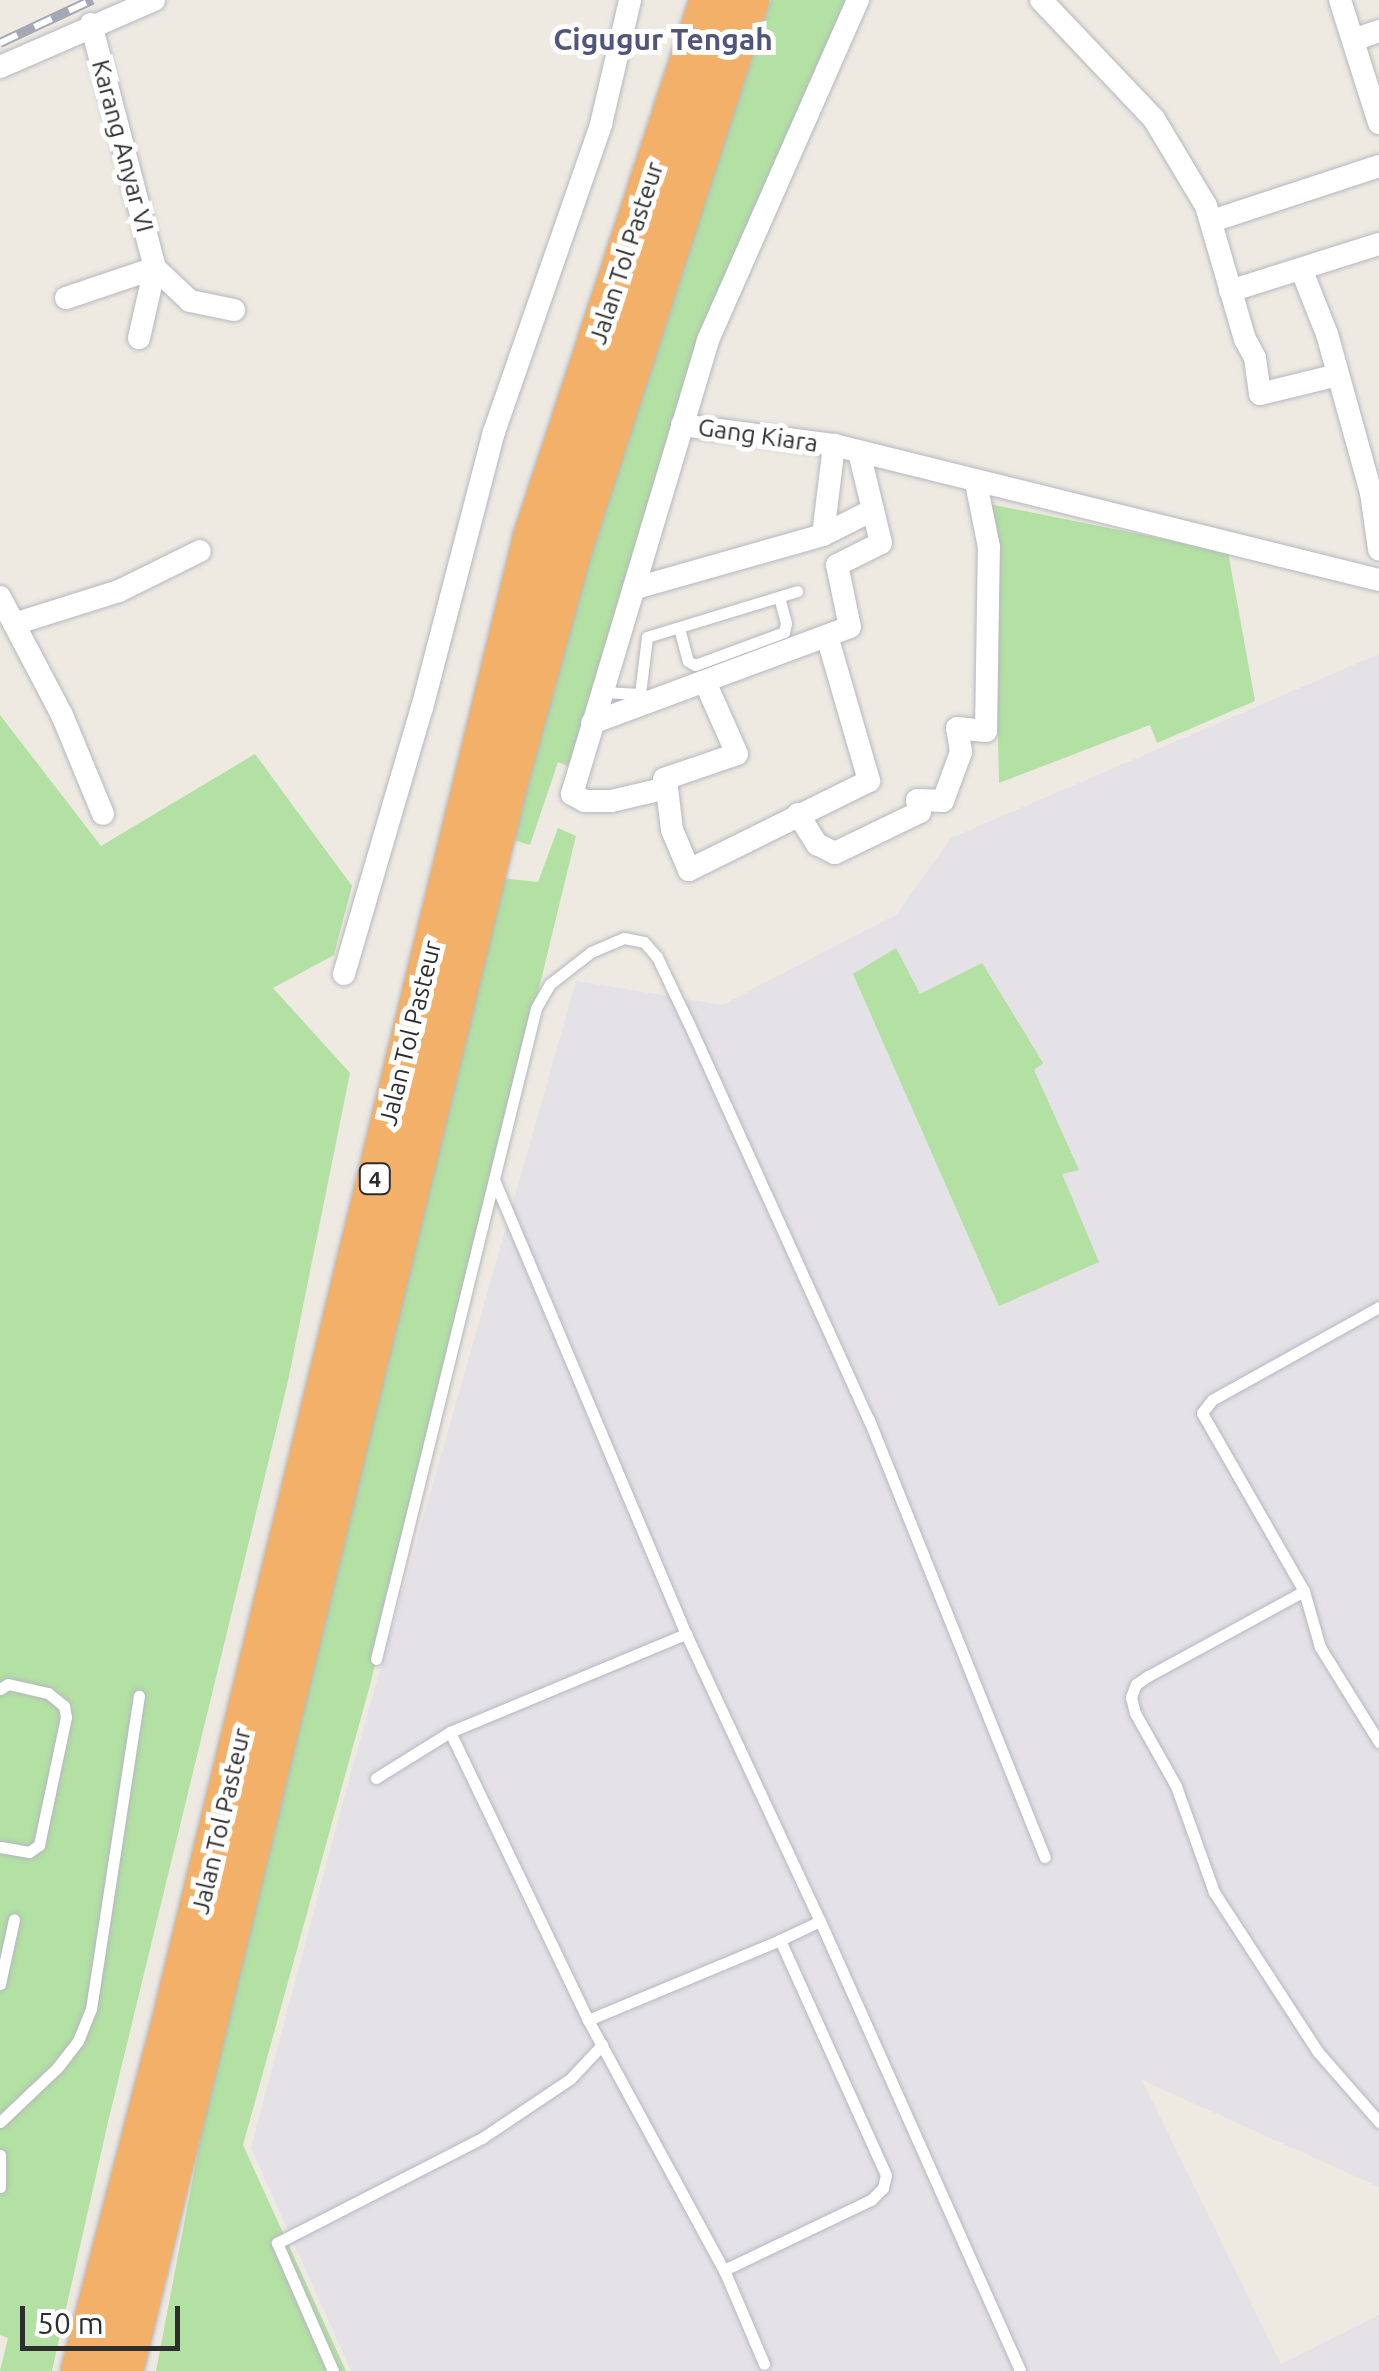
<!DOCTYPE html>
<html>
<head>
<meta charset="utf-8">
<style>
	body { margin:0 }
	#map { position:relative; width:1379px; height:2371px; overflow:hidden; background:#eeeae2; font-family:Ubuntu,sans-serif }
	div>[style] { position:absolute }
	.industrial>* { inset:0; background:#e4e1e7 }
	.green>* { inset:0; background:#b3e0a3 }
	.roads { filter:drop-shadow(0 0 2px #b5b7c0) drop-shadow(0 0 2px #b5b7c0) }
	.service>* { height:11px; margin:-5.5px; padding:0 5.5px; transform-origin:5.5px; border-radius:5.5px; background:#fff }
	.minor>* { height:22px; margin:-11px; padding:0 11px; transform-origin:11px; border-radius:11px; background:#fff }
	.motorway>* { height:42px; margin:-21px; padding:0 21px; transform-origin:21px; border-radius:21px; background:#f3b068 }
	.rail>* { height:10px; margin-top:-5px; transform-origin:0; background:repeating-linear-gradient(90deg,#fff 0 19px,#a5a6b6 0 38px); box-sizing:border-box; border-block:2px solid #a5a6b6 }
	span { translate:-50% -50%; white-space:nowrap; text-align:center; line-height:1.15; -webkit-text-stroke:10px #fff; paint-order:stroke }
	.shield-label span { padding:2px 8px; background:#fff; border:2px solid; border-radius:8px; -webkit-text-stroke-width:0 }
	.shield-label { font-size:22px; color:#2e2e2e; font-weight:700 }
	.street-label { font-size:25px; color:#2e2e2e }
	.quarter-label { font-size:30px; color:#51557c; font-weight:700 }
	.scale { position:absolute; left:20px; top:2306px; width:160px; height:45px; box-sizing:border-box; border:5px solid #2e2e2e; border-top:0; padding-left:12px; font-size:30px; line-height:35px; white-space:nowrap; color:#2e2e2e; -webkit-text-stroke:8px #fff; paint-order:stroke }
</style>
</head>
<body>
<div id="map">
	<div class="industrial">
		<i style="clip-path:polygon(1379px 654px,1379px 2187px,1142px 2080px,1281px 2364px,1379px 2315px,1379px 2371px,351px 2371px,251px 2148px,345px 1794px,576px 981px,722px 1005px,897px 914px,951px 838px)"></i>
	</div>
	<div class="green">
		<i style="clip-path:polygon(771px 0,847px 0,749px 220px,571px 767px,558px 762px,530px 845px,506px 838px,650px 343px)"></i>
		<i style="clip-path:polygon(985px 503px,1228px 552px,1255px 701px,1157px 743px,1150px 725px,999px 783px,994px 545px)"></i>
		<i style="clip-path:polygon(0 715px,101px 846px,255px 754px,352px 886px,334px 955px,273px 988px,350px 1073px,288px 1381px,108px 2122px,52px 2371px,0 2371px,8px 2338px,0 2335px)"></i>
		<i style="clip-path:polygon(558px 828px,576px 836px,370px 1685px,243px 2145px,346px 2371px,156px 2371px,204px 2119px,501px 878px,538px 882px)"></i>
		<i style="clip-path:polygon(896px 948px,920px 994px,982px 963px,1043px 1063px,1034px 1070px,1079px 1170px,1062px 1174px,1099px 1262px,999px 1306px,853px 974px)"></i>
	</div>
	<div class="roads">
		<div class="service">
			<i style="left:679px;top:628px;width:34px;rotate:75deg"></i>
			<i style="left:688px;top:661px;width:8px;rotate:30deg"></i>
			<i style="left:695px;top:665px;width:95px;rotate:-20.3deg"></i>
			<i style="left:784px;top:632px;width:9px;rotate:-77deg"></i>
			<i style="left:786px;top:623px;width:27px;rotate:-105deg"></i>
			<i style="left:603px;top:692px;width:37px;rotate:3deg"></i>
			<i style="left:640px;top:694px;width:57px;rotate:-83deg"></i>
			<i style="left:647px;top:637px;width:157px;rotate:-17deg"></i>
			<i style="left:495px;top:1182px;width:491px;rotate:67.1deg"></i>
			<i style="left:1379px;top:1307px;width:191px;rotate:150.9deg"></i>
			<i style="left:1212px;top:1400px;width:16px;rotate:128deg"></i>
			<i style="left:1202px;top:1413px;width:205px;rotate:60.2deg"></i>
			<i style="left:1304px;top:1591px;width:58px;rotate:74.1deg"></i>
			<i style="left:1320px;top:1647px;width:112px;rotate:58.2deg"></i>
			<i style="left:1304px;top:1591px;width:178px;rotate:151.4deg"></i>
			<i style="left:1148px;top:1676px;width:14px;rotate:146deg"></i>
			<i style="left:1136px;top:1684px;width:14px;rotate:111deg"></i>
			<i style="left:1131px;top:1697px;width:16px;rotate:76deg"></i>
			<i style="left:1135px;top:1713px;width:84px;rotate:60.7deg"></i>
			<i style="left:1176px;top:1786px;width:113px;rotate:70.3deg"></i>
			<i style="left:1214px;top:1892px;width:191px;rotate:57deg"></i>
			<i style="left:1318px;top:2052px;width:93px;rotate:48.9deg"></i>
			<i style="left:376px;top:1659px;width:670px;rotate:-76.19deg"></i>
			<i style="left:536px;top:1008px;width:28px;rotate:-60deg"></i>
			<i style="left:550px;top:984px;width:52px;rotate:-38deg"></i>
			<i style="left:591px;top:952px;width:36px;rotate:-23deg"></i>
			<i style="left:624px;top:938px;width:20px;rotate:11deg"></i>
			<i style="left:644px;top:942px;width:20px;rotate:49deg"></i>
			<i style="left:657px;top:957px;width:74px;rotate:64.5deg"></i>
			<i style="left:689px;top:1024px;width:435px;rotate:65.6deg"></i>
			<i style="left:869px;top:1420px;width:471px;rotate:68.1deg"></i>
			<i style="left:0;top:1689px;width:9px;rotate:-32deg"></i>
			<i style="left:8px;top:1684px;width:41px;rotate:12.7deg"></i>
			<i style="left:48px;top:1693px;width:21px;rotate:39deg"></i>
			<i style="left:64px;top:1706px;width:11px;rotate:80deg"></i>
			<i style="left:66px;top:1717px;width:131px;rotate:101.9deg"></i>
			<i style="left:39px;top:1845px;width:12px;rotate:145deg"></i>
			<i style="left:29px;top:1852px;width:29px;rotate:-170deg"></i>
			<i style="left:450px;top:1732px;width:319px;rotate:64.4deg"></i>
			<i style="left:588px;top:2020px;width:285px;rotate:61.5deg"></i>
			<i style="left:724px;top:2270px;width:102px;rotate:66.9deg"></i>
			<i style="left:376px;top:1778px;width:87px;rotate:-31.9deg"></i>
			<i style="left:450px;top:1732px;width:256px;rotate:-22.6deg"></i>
			<i style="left:686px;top:1634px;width:317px;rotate:65deg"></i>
			<i style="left:820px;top:1921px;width:492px;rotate:66deg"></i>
			<i style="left:0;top:1984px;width:66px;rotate:-77.8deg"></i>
			<i style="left:588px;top:2020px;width:208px;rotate:-22.6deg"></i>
			<i style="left:0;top:2122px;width:79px;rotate:-43.5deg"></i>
			<i style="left:57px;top:2068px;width:34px;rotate:-52deg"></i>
			<i style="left:78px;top:2041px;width:35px;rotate:-68deg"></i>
			<i style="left:91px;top:2009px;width:317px;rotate:-81.3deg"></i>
			<i style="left:0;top:2155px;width:32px;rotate:90deg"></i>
			<i style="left:724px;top:2270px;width:163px;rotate:-25.5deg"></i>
			<i style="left:871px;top:2200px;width:17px;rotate:-45deg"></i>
			<i style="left:883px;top:2188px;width:13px;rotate:-77deg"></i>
			<i style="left:886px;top:2175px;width:258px;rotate:-114.3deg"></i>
			<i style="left:780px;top:1940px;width:44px;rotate:-25.4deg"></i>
			<i style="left:333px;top:2371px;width:140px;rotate:-113.6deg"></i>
			<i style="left:277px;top:2243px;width:230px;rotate:-27.1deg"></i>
			<i style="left:482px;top:2138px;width:106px;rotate:-33.8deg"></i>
			<i style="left:570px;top:2079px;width:47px;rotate:-46.7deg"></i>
		</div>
		<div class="minor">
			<i style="left:1041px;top:0;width:164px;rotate:46.5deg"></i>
			<i style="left:1154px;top:119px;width:101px;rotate:59.1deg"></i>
			<i style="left:1206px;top:206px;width:139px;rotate:73.7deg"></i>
			<i style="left:1245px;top:339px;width:21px;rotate:62deg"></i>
			<i style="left:1255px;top:358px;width:36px;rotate:82deg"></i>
			<i style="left:1260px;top:394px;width:80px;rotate:-13.7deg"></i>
			<i style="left:1340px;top:0;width:129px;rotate:72.4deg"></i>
			<i style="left:91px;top:24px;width:252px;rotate:75.3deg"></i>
			<i style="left:155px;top:268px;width:72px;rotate:102.9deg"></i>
			<i style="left:1353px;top:40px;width:28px;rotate:-19deg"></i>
			<i style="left:0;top:67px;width:168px;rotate:-23.5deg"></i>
			<i style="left:1212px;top:221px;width:176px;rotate:-18.2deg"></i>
			<i style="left:1302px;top:271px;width:68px;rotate:68.4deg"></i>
			<i style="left:1327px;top:334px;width:165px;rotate:74.5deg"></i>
			<i style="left:1371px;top:493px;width:57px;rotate:81.9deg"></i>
			<i style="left:1230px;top:291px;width:156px;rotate:-17.5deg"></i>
			<i style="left:66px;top:298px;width:94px;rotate:-18.6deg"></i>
			<i style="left:155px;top:268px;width:48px;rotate:43.3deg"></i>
			<i style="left:190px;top:301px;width:45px;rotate:11.6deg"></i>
			<i style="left:682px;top:425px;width:153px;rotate:7.5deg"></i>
			<i style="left:834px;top:445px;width:561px;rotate:13.91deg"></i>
			<i style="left:823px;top:535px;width:91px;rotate:-83deg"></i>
			<i style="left:636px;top:588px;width:194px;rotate:-15.8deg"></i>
			<i style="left:823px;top:535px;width:56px;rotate:-26.6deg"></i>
			<i style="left:0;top:597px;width:133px;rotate:62.3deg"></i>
			<i style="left:62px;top:715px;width:107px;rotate:67.5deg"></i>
			<i style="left:14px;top:624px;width:110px;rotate:-17.4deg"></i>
			<i style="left:119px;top:591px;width:90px;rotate:-26.3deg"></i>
			<i style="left:827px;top:636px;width:151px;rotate:73.8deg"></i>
			<i style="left:869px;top:781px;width:201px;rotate:153.7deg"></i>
			<i style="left:689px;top:870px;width:43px;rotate:-113deg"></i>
			<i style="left:672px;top:830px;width:42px;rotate:-96.8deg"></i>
			<i style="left:667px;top:788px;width:57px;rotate:166.9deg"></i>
			<i style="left:611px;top:801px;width:26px;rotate:180deg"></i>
			<i style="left:585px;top:801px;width:15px;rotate:-152deg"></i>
			<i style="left:572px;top:794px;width:474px;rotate:-73.3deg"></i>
			<i style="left:708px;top:340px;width:372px;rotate:-66.2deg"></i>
			<i style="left:592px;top:723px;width:275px;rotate:-20.4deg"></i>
			<i style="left:850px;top:627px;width:63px;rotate:-101.8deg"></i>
			<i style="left:837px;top:565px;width:49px;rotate:-26.6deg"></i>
			<i style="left:881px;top:543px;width:94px;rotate:-103.6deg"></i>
			<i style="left:667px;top:788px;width:9px;rotate:-108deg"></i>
			<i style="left:664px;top:779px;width:77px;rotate:-18.9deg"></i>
			<i style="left:737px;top:754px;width:77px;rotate:-113.9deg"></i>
			<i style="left:798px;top:814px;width:36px;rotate:58deg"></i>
			<i style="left:817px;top:844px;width:20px;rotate:27deg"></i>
			<i style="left:835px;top:853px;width:94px;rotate:-25.8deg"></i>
			<i style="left:920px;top:812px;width:12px;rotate:-104deg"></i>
			<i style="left:917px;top:800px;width:26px;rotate:2deg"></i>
			<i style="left:943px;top:801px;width:52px;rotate:-69.8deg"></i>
			<i style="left:961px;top:752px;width:24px;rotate:-99deg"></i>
			<i style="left:957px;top:728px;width:29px;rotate:6deg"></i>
			<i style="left:986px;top:731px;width:184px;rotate:-89.1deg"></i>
			<i style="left:989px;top:547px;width:65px;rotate:-101.5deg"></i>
			<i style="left:344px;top:974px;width:277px;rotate:-73.7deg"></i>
			<i style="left:422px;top:708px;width:285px;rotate:-75.4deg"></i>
			<i style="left:494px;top:432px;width:326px;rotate:-70.8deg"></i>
			<i style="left:601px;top:124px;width:127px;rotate:-76.8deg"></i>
		</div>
		<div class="motorway">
			<i style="left:82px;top:2371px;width:378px;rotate:-75.4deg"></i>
			<i style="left:177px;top:2005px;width:1510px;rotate:-76.32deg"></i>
			<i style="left:534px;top:538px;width:566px;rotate:-71.79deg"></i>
			<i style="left:122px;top:2371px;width:1640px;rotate:-76.39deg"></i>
			<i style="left:508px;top:777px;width:233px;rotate:-74.6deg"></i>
			<i style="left:570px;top:552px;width:580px;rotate:-72.13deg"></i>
		</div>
	</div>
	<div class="rail">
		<i style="left:0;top:43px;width:102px;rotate:-25.1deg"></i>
	</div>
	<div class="shield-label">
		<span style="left:375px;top:1179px">4</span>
	</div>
	<div class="street-label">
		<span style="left:123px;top:146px;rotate:75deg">Karang Anyar VI</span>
		<span style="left:626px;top:253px;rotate:-72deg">Jalan Tol Pasteur</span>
		<span style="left:758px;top:435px;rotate:8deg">Gang Kiara</span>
		<span style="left:410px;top:1033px;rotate:-76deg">Jalan Tol Pasteur</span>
		<span style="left:221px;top:1821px;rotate:-77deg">Jalan Tol Pasteur</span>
	</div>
	<div class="quarter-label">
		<span style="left:663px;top:39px">Cigugur Tengah</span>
	</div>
	<div class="scale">50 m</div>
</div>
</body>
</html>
